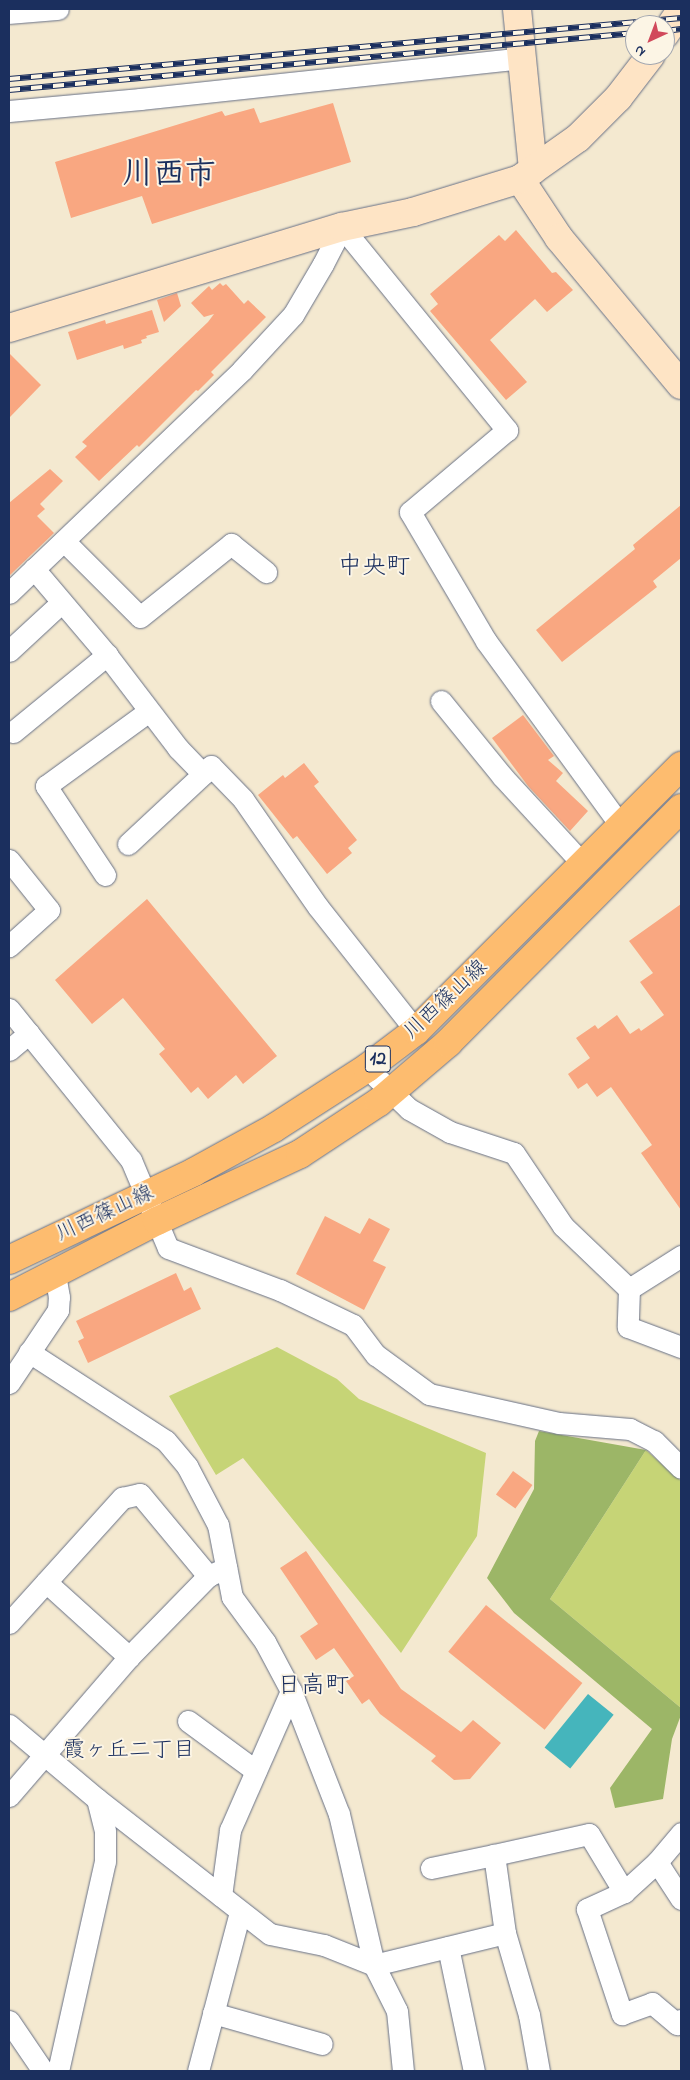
<!DOCTYPE html>
<html>
<head>
<meta charset="utf-8">
<style>
	body { margin:0 }
	#map { position:relative; width:690px; height:2080px; overflow:hidden; background:#f4e9d0; font-family:"Indie Flower","Klee One",sans-serif }
	div>[style] { position:absolute }
	.green>* { inset:0; background:#c6d476 }
	.forest>* { inset:0; background:#9cb667 }
	.water>* { inset:0; background:#45b5bc; transform-origin:0 0 }
	.building>* { inset:0; background:#f9a781; transform-origin:0 0 }
	.roads { filter:drop-shadow(0 0 1px #677086) drop-shadow(0 0 1px #677086) }
	.street>* { height:21px; margin:-10.5px; padding:0 10.5px; transform-origin:10.5px; border-radius:10.5px; background:#fff }
	.secondary>* { height:28px; margin:-14px; padding:0 14px; transform-origin:14px; border-radius:14px; background:#fee4c5 }
	.primary>* { height:28px; margin:-14px; padding:0 14px; transform-origin:14px; border-radius:14px; background:#fdbc6f }
	.rail>* { height:5.5px; margin-top:-2.75px; transform-origin:0; background:repeating-linear-gradient(90deg,#fcf5e5 0 11px,#1b2f5e 0 22px); box-sizing:border-box; border-block:1px solid #1b2f5e }
	span { translate:-50% -50%; white-space:nowrap; text-align:center; line-height:1.15; -webkit-text-stroke:4px #fcf5e5; paint-order:stroke }
	.shield-label span { padding:1px 4px; background:#fcf5e5; border:1px solid; border-radius:4px; -webkit-text-stroke-width:0 }
	.shield-label { font-size:20px; color:#1b2f5e; font-weight:700 }
	.street-label { font-size:21px; color:#1b2f5e }
	.neighbourhood-label { font-size:22px; color:#1b2f5e }
	.quarter-label { font-size:24px; color:#1b2f5e }
	.town-label { font-size:31px; color:#1b2f5e; font-weight:700 }
	.frame { position:absolute; inset:0; border:10px solid #1b2f5e; pointer-events:none }
	.north { position:absolute; left:625px; top:15px; width:50px; height:50px; box-sizing:border-box; background:#fcf5e5; border:1px solid #a2a6af; border-radius:50%; rotate:223deg; font-size:14px; font-weight:700; line-height:20px; text-align:center; color:#1b2f5e }
	.north::after { content:''; display:block; margin:auto; width:18px; height:22px; background:#d1495b; clip-path:polygon(50% 0,100% 100%,50% 72%,0 100%) }
</style>
</head>
<body>
<div id="map">
	<div class="green">
		<i style="clip-path:polygon(277px 1347px,337px 1379px,359px 1399px,486px 1453px,477px 1536px,401px 1653px,243px 1458px,216px 1475px,169px 1396px)"></i>
		<i style="clip-path:polygon(646px 1450px,681px 1481px,681px 1708px,550px 1599px)"></i>
	</div>
	<div class="forest">
		<i style="clip-path:polygon(539px 1431px,646px 1450px,550px 1599px,681px 1708px,681px 1715px,672px 1739px,663px 1799px,615px 1808px,610px 1788px,652px 1729px,514px 1613px,487px 1578px,534px 1489px,535px 1441px)"></i>
	</div>
	<div class="water">
		<i style="left:588px;top:1694px;width:33px;height:69px;rotate:39deg"></i>
	</div>
	<div class="building">
		<i style="clip-path:polygon(333px 103px,351px 162px,152px 224px,142px 196px,71px 218px,55px 162px,222px 111px,225px 116px,254px 108px,260px 123px)"></i>
		<i style="clip-path:polygon(516px 230px,552px 273px,556px 272px,573px 290px,547px 312px,535px 299px,490px 340px,527px 382px,506px 400px,430px 311px,438px 304px,430px 294px,499px 235px,505px 241px)"></i>
		<i style="clip-path:polygon(220px 283px,223px 286px,226px 284px,244px 304px,248px 300px,266px 317px,211px 372px,214px 375px,198px 391px,196px 390px,139px 447px,137px 445px,99px 481px,75px 457px,87px 446px,82px 442px,208px 322px,214px 314px,204px 317px,191px 303px,209px 286px,212px 290px)"></i>
		<i style="clip-path:polygon(177px 293px,181px 306px,164px 322px,157px 300px)"></i>
		<i style="clip-path:polygon(152px 310px,159px 332px,146px 336px,147px 338px,141px 340px,142px 343px,124px 349px,123px 345px,77px 360px,68px 332px,105px 320px,106px 324px)"></i>
		<i style="clip-path:polygon(9px 353px,41px 385px,9px 418px)"></i>
		<i style="clip-path:polygon(50px 469px,63px 481px,40px 504px,45px 509px,37px 516px,54px 533px,9px 576px,9px 503px)"></i>
		<i style="clip-path:polygon(681px 505px,681px 558px,653px 581px,657px 587px,562px 662px,536px 630px,635px 549px,633px 545px)"></i>
		<i style="clip-path:polygon(523px 715px,554px 756px,548px 760px,563px 773px,556px 781px,588px 811px,570px 831px,528px 786px,492px 738px)"></i>
		<i style="clip-path:polygon(304px 763px,319px 782px,314px 786px,357px 840px,348px 848px,352px 853px,327px 874px,297px 836px,293px 839px,258px 795px,283px 775px,285px 778px)"></i>
		<i style="clip-path:polygon(147px 899px,277px 1056px,243px 1084px,236px 1075px,208px 1099px,198px 1087px,191px 1093px,159px 1054px,165px 1049px,123px 998px,92px 1024px,55px 980px)"></i>
		<i style="clip-path:polygon(681px 904px,681px 1210px,641px 1153px,652px 1145px,611px 1087px,597px 1097px,587px 1083px,578px 1089px,568px 1074px,590px 1058px,576px 1038px,595px 1025px,598px 1029px,617px 1015px,630px 1034px,639px 1028px,641px 1031px,664px 1015px,640px 982px,653px 973px,629px 941px)"></i>
		<i style="clip-path:polygon(325px 1216px,360px 1234px,369px 1218px,390px 1229px,373px 1261px,386px 1267px,364px 1310px,296px 1274px)"></i>
		<i style="clip-path:polygon(176px 1273px,184px 1291px,191px 1287px,201px 1309px,88px 1363px,78px 1341px,84px 1338px,76px 1321px)"></i>
		<i style="left:513px;top:1471px;width:24px;height:29px;rotate:36deg"></i>
		<i style="clip-path:polygon(306px 1551px,401px 1689px,461px 1732px,473px 1720px,501px 1743px,470px 1779px,454px 1780px,431px 1761px,436px 1756px,380px 1714px,369px 1699px,362px 1704px,346px 1681px,354px 1676px,334px 1648px,316px 1660px,300px 1636px,318px 1624px,280px 1568px)"></i>
		<i style="left:486px;top:1605px;width:124px;height:60px;rotate:39deg"></i>
	</div>
	<div class="roads">
		<div class="street">
			<i style="left:9px;top:13px;width:49px;rotate:-4.7deg"></i>
			<i style="left:9px;top:111px;width:132px;rotate:-5.2deg"></i>
			<i style="left:140px;top:99px;width:384px;rotate:-6.1deg"></i>
			<i style="left:64px;top:541px;width:107px;rotate:45deg"></i>
			<i style="left:140px;top:617px;width:117px;rotate:-38.7deg"></i>
			<i style="left:231px;top:544px;width:45px;rotate:38.7deg"></i>
			<i style="left:9px;top:593px;width:35px;rotate:-44deg"></i>
			<i style="left:9px;top:651px;width:72px;rotate:-42.8deg"></i>
			<i style="left:441px;top:701px;width:97px;rotate:50.9deg"></i>
			<i style="left:502px;top:776px;width:120px;rotate:47.4deg"></i>
			<i style="left:13px;top:732px;width:122px;rotate:-39.3deg"></i>
			<i style="left:128px;top:844px;width:103px;rotate:-43deg"></i>
			<i style="left:9px;top:860px;width:64px;rotate:51.3deg"></i>
			<i style="left:49px;top:910px;width:54px;rotate:138deg"></i>
			<i style="left:105px;top:875px;width:107px;rotate:-123.5deg"></i>
			<i style="left:46px;top:786px;width:127px;rotate:-36.1deg"></i>
			<i style="left:9px;top:1009px;width:194px;rotate:51.1deg"></i>
			<i style="left:131px;top:1160px;width:95px;rotate:67.2deg"></i>
			<i style="left:168px;top:1248px;width:120px;rotate:20.6deg"></i>
			<i style="left:280px;top:1290px;width:81px;rotate:25.6deg"></i>
			<i style="left:353px;top:1325px;width:38px;rotate:53deg"></i>
			<i style="left:376px;top:1355px;width:66px;rotate:36.3deg"></i>
			<i style="left:429px;top:1394px;width:133px;rotate:12.6deg"></i>
			<i style="left:559px;top:1423px;width:71px;rotate:4.8deg"></i>
			<i style="left:630px;top:1429px;width:27px;rotate:27deg"></i>
			<i style="left:654px;top:1441px;width:38px;rotate:45deg"></i>
			<i style="left:416px;top:1031px;width:158px;rotate:-128.3deg"></i>
			<i style="left:318px;top:907px;width:131px;rotate:-124.8deg"></i>
			<i style="left:243px;top:799px;width:46px;rotate:-134.1deg"></i>
			<i style="left:211px;top:766px;width:11px;rotate:135deg"></i>
			<i style="left:203px;top:774px;width:36px;rotate:-134deg"></i>
			<i style="left:178px;top:748px;width:117px;rotate:-127.4deg"></i>
			<i style="left:107px;top:655px;width:113px;rotate:-130.3deg"></i>
			<i style="left:34px;top:569px;width:288px;rotate:-43.7deg"></i>
			<i style="left:242px;top:370px;width:75px;rotate:-47.2deg"></i>
			<i style="left:293px;top:315px;width:59px;rotate:-59.5deg"></i>
			<i style="left:323px;top:264px;width:42px;rotate:-62.8deg"></i>
			<i style="left:342px;top:227px;width:262px;rotate:50.9deg"></i>
			<i style="left:507px;top:430px;width:127px;rotate:139.8deg"></i>
			<i style="left:410px;top:512px;width:150px;rotate:59.5deg"></i>
			<i style="left:486px;top:641px;width:229px;rotate:53.9deg"></i>
			<i style="left:9px;top:1050px;width:26px;rotate:-40deg"></i>
			<i style="left:367px;top:1068px;width:59px;rotate:44.3deg"></i>
			<i style="left:409px;top:1109px;width:47px;rotate:29.3deg"></i>
			<i style="left:450px;top:1132px;width:67px;rotate:18.2deg"></i>
			<i style="left:514px;top:1153px;width:88px;rotate:56.1deg"></i>
			<i style="left:563px;top:1226px;width:91px;rotate:43.7deg"></i>
			<i style="left:629px;top:1289px;width:38px;rotate:92deg"></i>
			<i style="left:628px;top:1327px;width:57px;rotate:20.7deg"></i>
			<i style="left:629px;top:1289px;width:62px;rotate:-32.4deg"></i>
			<i style="left:29px;top:1352px;width:163px;rotate:33deg"></i>
			<i style="left:166px;top:1441px;width:33px;rotate:50deg"></i>
			<i style="left:187px;top:1466px;width:67px;rotate:62.3deg"></i>
			<i style="left:218px;top:1525px;width:73px;rotate:79deg"></i>
			<i style="left:232px;top:1597px;width:56px;rotate:53.7deg"></i>
			<i style="left:265px;top:1642px;width:55px;rotate:62deg"></i>
			<i style="left:291px;top:1691px;width:132px;rotate:68.7deg"></i>
			<i style="left:339px;top:1814px;width:155px;rotate:76.9deg"></i>
			<i style="left:374px;top:1965px;width:135px;rotate:-13.7deg"></i>
			<i style="left:9px;top:1383px;width:88px;rotate:-56.1deg"></i>
			<i style="left:58px;top:1310px;width:13px;rotate:-86deg"></i>
			<i style="left:59px;top:1297px;width:22px;rotate:-100deg"></i>
			<i style="left:46px;top:1582px;width:112px;rotate:42.1deg"></i>
			<i style="left:9px;top:1623px;width:169px;rotate:-47.9deg"></i>
			<i style="left:122px;top:1498px;width:18px;rotate:-13deg"></i>
			<i style="left:140px;top:1494px;width:107px;rotate:50.3deg"></i>
			<i style="left:188px;top:1721px;width:84px;rotate:36.3deg"></i>
			<i style="left:9px;top:1725px;width:115px;rotate:40.1deg"></i>
			<i style="left:97px;top:1799px;width:32px;rotate:76deg"></i>
			<i style="left:105px;top:1830px;width:31px;rotate:90deg"></i>
			<i style="left:105px;top:1861px;width:215px;rotate:102.6deg"></i>
			<i style="left:9px;top:1796px;width:184px;rotate:-49.2deg"></i>
			<i style="left:129px;top:1657px;width:113px;rotate:-45.7deg"></i>
			<i style="left:208px;top:1576px;width:20px;rotate:-24deg"></i>
			<i style="left:97px;top:1799px;width:219px;rotate:38deg"></i>
			<i style="left:270px;top:1934px;width:55px;rotate:11.5deg"></i>
			<i style="left:324px;top:1945px;width:54px;rotate:21.8deg"></i>
			<i style="left:374px;top:1965px;width:51px;rotate:63.4deg"></i>
			<i style="left:397px;top:2011px;width:60px;rotate:84.3deg"></i>
			<i style="left:657px;top:1862px;width:44px;rotate:57deg"></i>
			<i style="left:431px;top:1868px;width:64px;rotate:-11.7deg"></i>
			<i style="left:624px;top:1892px;width:41px;rotate:155.3deg"></i>
			<i style="left:587px;top:1909px;width:111px;rotate:71.6deg"></i>
			<i style="left:622px;top:2014px;width:32px;rotate:-20deg"></i>
			<i style="left:652px;top:2003px;width:33px;rotate:40deg"></i>
			<i style="left:677px;top:2024px;width:6px;rotate:-45deg"></i>
			<i style="left:221px;top:1896px;width:67px;rotate:-82.2deg"></i>
			<i style="left:230px;top:1830px;width:152px;rotate:-66.3deg"></i>
			<i style="left:448px;top:1947px;width:127px;rotate:78.2deg"></i>
			<i style="left:213px;top:2013px;width:113px;rotate:15.9deg"></i>
			<i style="left:9px;top:2021px;width:60px;rotate:55.8deg"></i>
			<i style="left:198px;top:2071px;width:164px;rotate:-75.2deg"></i>
			<i style="left:539px;top:2071px;width:57px;rotate:-100.1deg"></i>
			<i style="left:529px;top:2015px;width:85px;rotate:-106.3deg"></i>
			<i style="left:505px;top:1933px;width:79px;rotate:-98deg"></i>
			<i style="left:494px;top:1855px;width:97px;rotate:-12.5deg"></i>
			<i style="left:589px;top:1834px;width:68px;rotate:58.9deg"></i>
			<i style="left:624px;top:1892px;width:45px;rotate:-42.3deg"></i>
			<i style="left:657px;top:1862px;width:38px;rotate:-50deg"></i>
		</div>
		<div class="secondary">
			<i style="left:517px;top:9px;width:162px;rotate:84.3deg"></i>
			<i style="left:665px;top:34px;width:29px;rotate:-56deg"></i>
			<i style="left:520px;top:179px;width:71px;rotate:56.5deg"></i>
			<i style="left:559px;top:238px;width:191px;rotate:50.3deg"></i>
			<i style="left:9px;top:328px;width:348px;rotate:-16.9deg"></i>
			<i style="left:342px;top:227px;width:73px;rotate:-11.9deg"></i>
			<i style="left:413px;top:212px;width:112px;rotate:-17.1deg"></i>
			<i style="left:520px;top:179px;width:71px;rotate:-35.3deg"></i>
			<i style="left:578px;top:138px;width:57px;rotate:-45deg"></i>
			<i style="left:618px;top:98px;width:54px;rotate:-52.5deg"></i>
		</div>
		<div class="primary">
			<i style="left:9px;top:1260px;width:205px;rotate:-25.4deg"></i>
			<i style="left:194px;top:1172px;width:91px;rotate:-28.8deg"></i>
			<i style="left:274px;top:1128px;width:111px;rotate:-32.8deg"></i>
			<i style="left:367px;top:1068px;width:61px;rotate:-37.1deg"></i>
			<i style="left:416px;top:1031px;width:375px;rotate:-45deg"></i>
			<i style="left:9px;top:1297px;width:166px;rotate:-27.2deg"></i>
			<i style="left:157px;top:1221px;width:158px;rotate:-25.1deg"></i>
			<i style="left:300px;top:1154px;width:95px;rotate:-33.4deg"></i>
			<i style="left:379px;top:1102px;width:91px;rotate:-40.5deg"></i>
			<i style="left:448px;top:1043px;width:331px;rotate:-45.2deg"></i>
		</div>
	</div>
	<div class="rail">
		<i style="left:665px;top:31px;width:16px;rotate:-7deg"></i>
		<i style="left:9px;top:79px;width:675px;rotate:-5.19deg"></i>
		<i style="left:9px;top:90px;width:629px;rotate:-5.2deg"></i>
	</div>
	<div class="shield-label">
		<span style="left:378px;top:1059px">12</span>
	</div>
	<div class="street-label">
		<span style="left:446px;top:1000px;rotate:-43deg">川西篠山線</span>
		<span style="left:105px;top:1214px;rotate:-25deg">川西篠山線</span>
	</div>
	<div class="neighbourhood-label">
		<span style="left:129px;top:1752px">霞ヶ丘二丁目</span>
	</div>
	<div class="quarter-label">
		<span style="left:374px;top:568px">中央町</span>
		<span style="left:313px;top:1687px">日高町</span>
	</div>
	<div class="town-label">
		<span style="left:169px;top:176px">川西市</span>
	</div>
	<div class="frame"></div>
	<div class="north">N</div>
</div>
</body>
</html>
